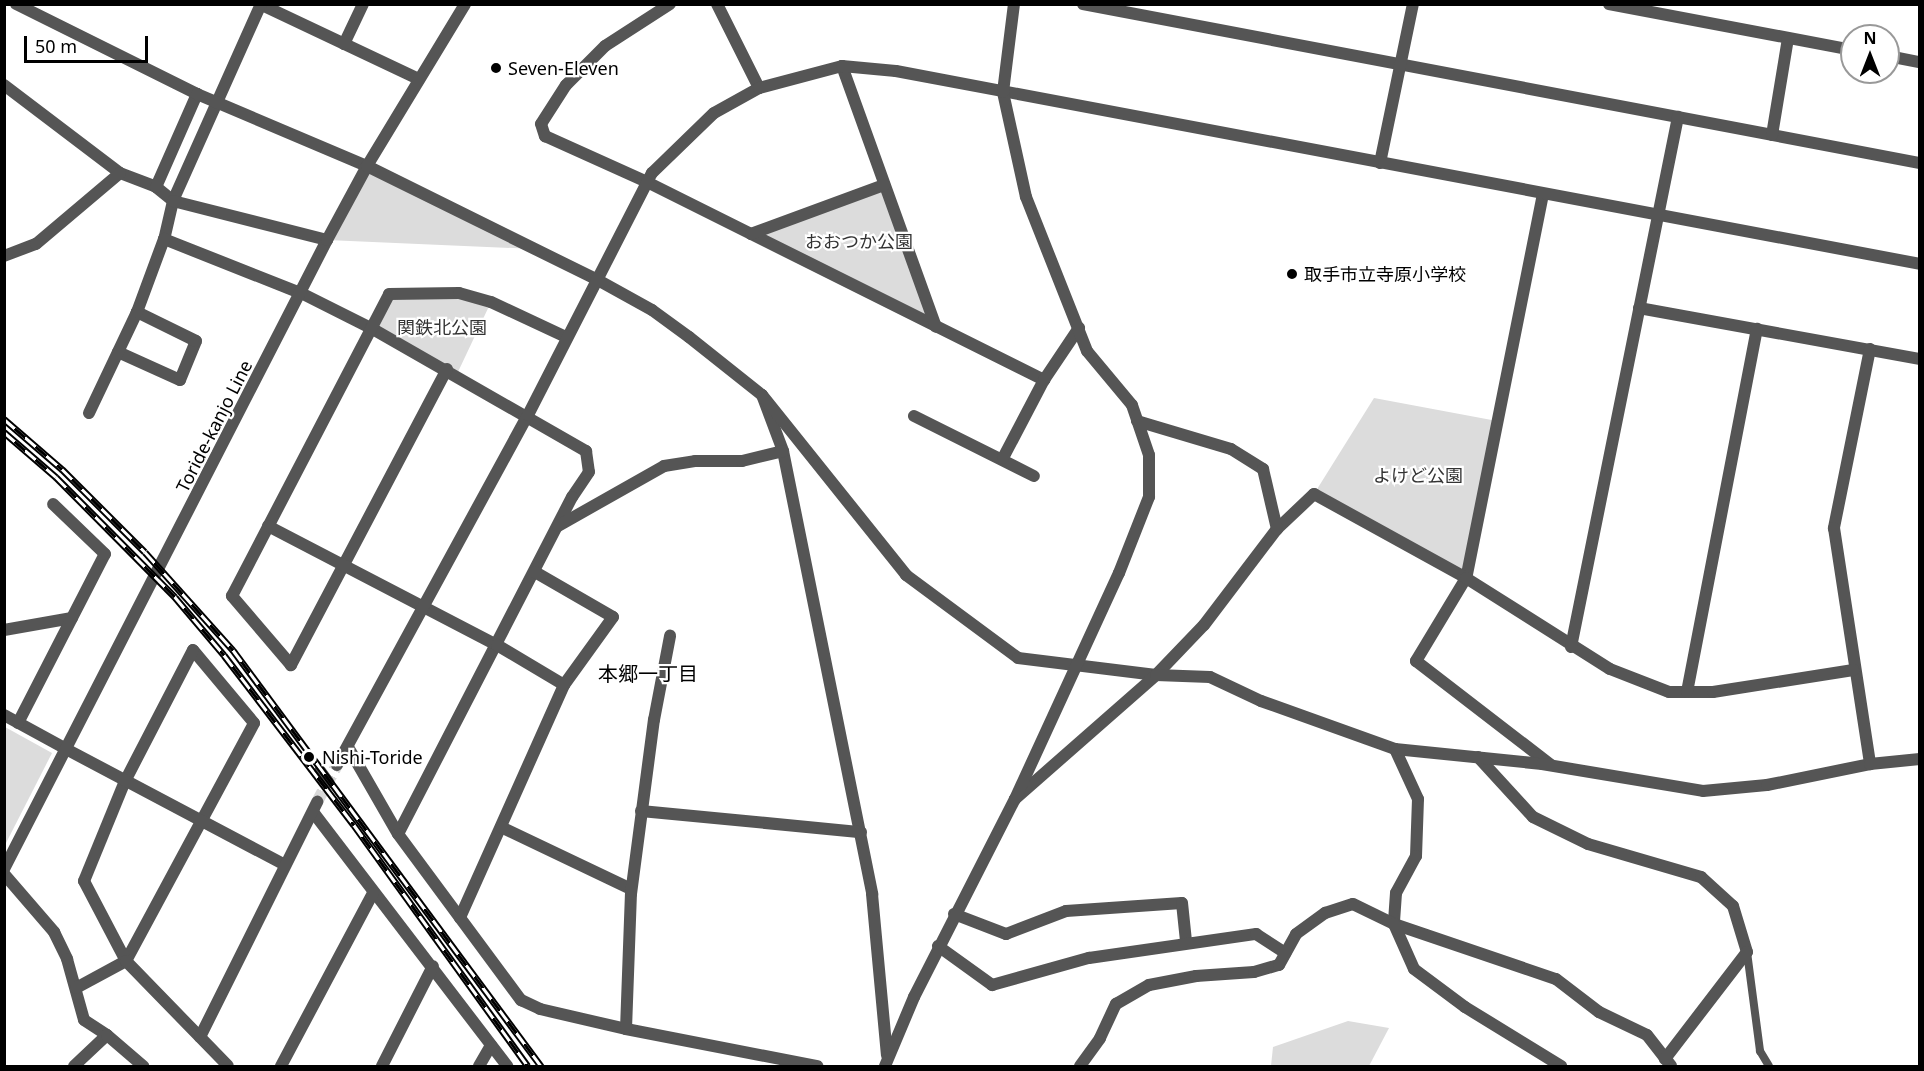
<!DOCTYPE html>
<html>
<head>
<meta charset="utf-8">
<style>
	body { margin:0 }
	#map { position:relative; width:1924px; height:1071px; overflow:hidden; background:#fff; font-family:"Noto Sans","Noto Sans JP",sans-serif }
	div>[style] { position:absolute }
	.green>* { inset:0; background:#dcdcdc }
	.tertiary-tunnel>* { height:12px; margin-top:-6px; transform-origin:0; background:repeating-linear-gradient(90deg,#d9d9d9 0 12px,transparent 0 18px) }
	.service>* { height:8px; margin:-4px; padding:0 4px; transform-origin:4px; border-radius:4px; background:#555 }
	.minor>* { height:12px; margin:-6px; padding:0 6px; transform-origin:6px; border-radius:6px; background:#555 }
	.tertiary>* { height:12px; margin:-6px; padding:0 6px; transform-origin:6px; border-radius:6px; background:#555 }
	.rail>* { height:7px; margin-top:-3.5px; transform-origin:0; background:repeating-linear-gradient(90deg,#fff 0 14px,#000 0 28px); box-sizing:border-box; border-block:2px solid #000 }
	.dots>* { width:16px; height:16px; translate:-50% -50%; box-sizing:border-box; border:3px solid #fff; border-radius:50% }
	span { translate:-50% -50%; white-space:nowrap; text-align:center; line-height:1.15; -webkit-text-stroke:4.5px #fff; paint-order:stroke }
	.poi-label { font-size:18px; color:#000 }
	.left { translate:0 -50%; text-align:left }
	.park-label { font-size:18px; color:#333 }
	.street-label { font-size:18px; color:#000 }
	.neighbourhood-label { font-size:20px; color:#000 }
	.frame { position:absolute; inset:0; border:6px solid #000; pointer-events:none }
	.north { position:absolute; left:1840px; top:24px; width:60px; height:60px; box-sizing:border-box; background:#fff; border:2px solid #999; border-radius:50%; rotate:0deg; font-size:16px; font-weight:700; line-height:24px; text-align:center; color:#000 }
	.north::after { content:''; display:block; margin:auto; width:21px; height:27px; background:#000; clip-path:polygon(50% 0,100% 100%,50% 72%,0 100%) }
	.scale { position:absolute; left:24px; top:36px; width:124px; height:27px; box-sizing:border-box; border:3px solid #000; border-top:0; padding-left:8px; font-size:18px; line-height:21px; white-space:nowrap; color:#000; -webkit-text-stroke:4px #fff; paint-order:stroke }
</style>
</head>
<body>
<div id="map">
	<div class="green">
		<i style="clip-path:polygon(367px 166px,535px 249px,327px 240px)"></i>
		<i style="clip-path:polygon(884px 185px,936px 327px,751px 234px)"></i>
		<i style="clip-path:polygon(459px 293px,491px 302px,457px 374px,371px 328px,389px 294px)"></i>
		<i style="clip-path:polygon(1374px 398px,1497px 421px,1466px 578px,1314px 494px)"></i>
		<i style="clip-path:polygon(5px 727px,52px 753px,5px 845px)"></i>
		<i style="clip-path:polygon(1348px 1021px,1389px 1028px,1369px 1066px,1271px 1066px,1273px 1047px)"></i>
	</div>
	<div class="tertiary-tunnel">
		<i style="left:317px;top:802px;width:42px;rotate:-61.6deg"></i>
	</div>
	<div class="service">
		<i style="left:1747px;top:952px;width:100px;rotate:82.5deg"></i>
		<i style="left:1760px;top:1051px;width:17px;rotate:59deg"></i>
	</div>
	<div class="minor">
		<i style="left:260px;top:4px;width:176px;rotate:25.3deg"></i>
		<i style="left:261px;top:4px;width:216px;rotate:114.1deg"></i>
		<i style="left:173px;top:201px;width:39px;rotate:103deg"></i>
		<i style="left:164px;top:239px;width:149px;rotate:21.6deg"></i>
		<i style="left:303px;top:294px;width:76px;rotate:26.6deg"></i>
		<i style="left:371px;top:328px;width:248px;rotate:29.8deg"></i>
		<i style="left:586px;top:451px;width:21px;rotate:82deg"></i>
		<i style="left:589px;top:472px;width:30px;rotate:124deg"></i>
		<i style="left:572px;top:497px;width:379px;rotate:117.3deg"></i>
		<i style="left:670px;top:4px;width:77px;rotate:147.1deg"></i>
		<i style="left:605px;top:46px;width:55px;rotate:135deg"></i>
		<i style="left:566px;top:85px;width:46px;rotate:122.7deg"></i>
		<i style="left:541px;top:124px;width:13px;rotate:72deg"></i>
		<i style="left:545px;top:136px;width:112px;rotate:24.3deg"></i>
		<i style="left:647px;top:182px;width:444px;rotate:26.5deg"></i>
		<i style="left:1083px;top:4px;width:852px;rotate:10.76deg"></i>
		<i style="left:1609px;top:4px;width:247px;rotate:10.7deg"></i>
		<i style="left:344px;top:44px;width:44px;rotate:-64.6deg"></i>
		<i style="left:1888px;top:56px;width:33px;rotate:11deg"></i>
		<i style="left:842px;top:66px;width:277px;rotate:70.2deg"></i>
		<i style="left:4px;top:85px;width:146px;rotate:37.2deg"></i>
		<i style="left:120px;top:173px;width:39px;rotate:21deg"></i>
		<i style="left:156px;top:187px;width:22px;rotate:39deg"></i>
		<i style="left:173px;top:201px;width:159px;rotate:14.2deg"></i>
		<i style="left:1772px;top:135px;width:98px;rotate:-80.6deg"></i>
		<i style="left:1380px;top:163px;width:162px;rotate:-78.3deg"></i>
		<i style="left:156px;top:187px;width:102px;rotate:-66.2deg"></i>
		<i style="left:1543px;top:194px;width:392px;rotate:101.3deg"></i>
		<i style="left:1466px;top:578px;width:97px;rotate:121.1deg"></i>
		<i style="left:1416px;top:661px;width:170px;rotate:37.6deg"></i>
		<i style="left:751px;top:234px;width:142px;rotate:-20.2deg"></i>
		<i style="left:4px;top:256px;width:34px;rotate:-21deg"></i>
		<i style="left:36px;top:244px;width:110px;rotate:-40.2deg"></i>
		<i style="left:1639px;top:308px;width:286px;rotate:10.3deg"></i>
		<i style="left:689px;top:337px;width:93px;rotate:38.5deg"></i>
		<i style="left:762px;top:395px;width:60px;rotate:69.4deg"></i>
		<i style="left:783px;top:451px;width:452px;rotate:78.6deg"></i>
		<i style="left:872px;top:894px;width:162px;rotate:84.7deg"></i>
		<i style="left:1870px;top:349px;width:183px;rotate:101.4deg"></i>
		<i style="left:1834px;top:528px;width:239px;rotate:81.3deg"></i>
		<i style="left:118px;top:352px;width:68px;rotate:24.3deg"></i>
		<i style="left:180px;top:380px;width:42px;rotate:-67.7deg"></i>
		<i style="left:196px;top:341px;width:66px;rotate:-153.8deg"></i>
		<i style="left:447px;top:369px;width:335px;rotate:117.8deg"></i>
		<i style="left:291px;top:665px;width:91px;rotate:-130.5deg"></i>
		<i style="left:232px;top:596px;width:340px;rotate:-62.5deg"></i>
		<i style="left:389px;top:294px;width:70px;rotate:-0.8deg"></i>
		<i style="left:459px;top:293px;width:33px;rotate:16deg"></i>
		<i style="left:491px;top:302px;width:83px;rotate:25deg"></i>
		<i style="left:762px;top:395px;width:231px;rotate:51.3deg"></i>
		<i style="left:906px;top:575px;width:139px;rotate:36.5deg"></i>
		<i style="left:1018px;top:658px;width:139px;rotate:7deg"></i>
		<i style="left:1156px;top:675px;width:69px;rotate:-46.2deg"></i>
		<i style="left:1204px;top:625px;width:121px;rotate:-52.8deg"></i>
		<i style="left:1277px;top:529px;width:51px;rotate:-43.4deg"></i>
		<i style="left:1314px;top:494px;width:174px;rotate:28.9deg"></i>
		<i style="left:1466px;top:578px;width:170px;rotate:32.3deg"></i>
		<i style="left:1610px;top:669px;width:63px;rotate:21.3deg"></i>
		<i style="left:1669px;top:692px;width:44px"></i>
		<i style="left:1713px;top:692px;width:142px;rotate:-8.9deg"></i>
		<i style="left:89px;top:413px;width:112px;rotate:-64.6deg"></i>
		<i style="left:137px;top:312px;width:78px;rotate:-69.7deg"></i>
		<i style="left:914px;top:416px;width:134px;rotate:26.6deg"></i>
		<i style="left:1137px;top:421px;width:98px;rotate:16.6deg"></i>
		<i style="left:1231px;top:449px;width:38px;rotate:32deg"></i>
		<i style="left:1263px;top:469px;width:62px;rotate:76.9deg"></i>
		<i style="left:1003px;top:458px;width:88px;rotate:-62.3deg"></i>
		<i style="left:1044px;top:380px;width:63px;rotate:-56.1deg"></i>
		<i style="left:268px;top:526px;width:258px;rotate:27.5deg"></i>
		<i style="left:497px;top:645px;width:78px;rotate:30.8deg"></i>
		<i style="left:564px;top:685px;width:255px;rotate:114.1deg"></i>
		<i style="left:558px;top:526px;width:122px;rotate:-29.5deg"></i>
		<i style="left:664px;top:466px;width:31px;rotate:-9deg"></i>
		<i style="left:695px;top:461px;width:47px"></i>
		<i style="left:742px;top:461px;width:42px;rotate:-13.7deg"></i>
		<i style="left:535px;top:572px;width:90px;rotate:30deg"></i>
		<i style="left:613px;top:617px;width:84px;rotate:125.8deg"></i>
		<i style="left:4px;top:630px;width:69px;rotate:-10deg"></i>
		<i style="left:1571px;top:647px;width:541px;rotate:-78.59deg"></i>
		<i style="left:1687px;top:692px;width:370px;rotate:-79.1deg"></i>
		<i style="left:4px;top:715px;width:71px;rotate:28.7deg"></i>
		<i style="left:18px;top:723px;width:190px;rotate:-62.8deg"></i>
		<i style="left:105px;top:554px;width:72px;rotate:-136.1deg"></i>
		<i style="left:348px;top:747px;width:100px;rotate:60.1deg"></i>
		<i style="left:398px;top:834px;width:207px;rotate:53.5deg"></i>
		<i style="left:521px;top:1000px;width:21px;rotate:25deg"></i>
		<i style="left:540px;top:1009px;width:88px;rotate:13.1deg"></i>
		<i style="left:626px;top:1029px;width:195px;rotate:11deg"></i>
		<i style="left:1395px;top:749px;width:55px;rotate:65.3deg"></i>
		<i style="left:1418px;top:799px;width:57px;rotate:92deg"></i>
		<i style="left:1416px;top:856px;width:42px;rotate:118.4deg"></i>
		<i style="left:1396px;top:893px;width:31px;rotate:94deg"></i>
		<i style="left:1394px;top:924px;width:171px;rotate:18.8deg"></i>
		<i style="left:1556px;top:979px;width:54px;rotate:37.5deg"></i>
		<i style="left:1599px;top:1012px;width:53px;rotate:25.6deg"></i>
		<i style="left:1647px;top:1035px;width:39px;rotate:52deg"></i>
		<i style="left:1478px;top:757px;width:81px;rotate:47.5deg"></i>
		<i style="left:1533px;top:817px;width:61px;rotate:26.1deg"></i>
		<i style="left:1588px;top:844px;width:118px;rotate:16.3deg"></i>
		<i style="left:1701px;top:877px;width:43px;rotate:42.2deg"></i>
		<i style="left:1733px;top:906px;width:48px;rotate:73.1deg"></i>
		<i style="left:1747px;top:952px;width:135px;rotate:127.5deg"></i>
		<i style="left:320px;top:771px;width:14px;rotate:54deg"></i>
		<i style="left:1015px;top:799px;width:188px;rotate:-41.3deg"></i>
		<i style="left:1156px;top:675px;width:54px;rotate:2.1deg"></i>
		<i style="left:1210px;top:677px;width:56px;rotate:25.2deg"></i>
		<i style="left:1261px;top:701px;width:142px;rotate:19.7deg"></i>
		<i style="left:1395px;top:749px;width:148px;rotate:5.8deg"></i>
		<i style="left:1542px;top:764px;width:163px;rotate:9.5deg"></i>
		<i style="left:1703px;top:791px;width:64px;rotate:-5.4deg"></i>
		<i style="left:1767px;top:785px;width:105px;rotate:-11.5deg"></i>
		<i style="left:1870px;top:764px;width:50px;rotate:-5.7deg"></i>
		<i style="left:641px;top:811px;width:221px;rotate:5.5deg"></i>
		<i style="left:313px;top:812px;width:320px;rotate:52.6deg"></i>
		<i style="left:501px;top:827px;width:144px;rotate:25.5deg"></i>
		<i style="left:4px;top:874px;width:77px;rotate:49.2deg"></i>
		<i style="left:54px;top:932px;width:30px;rotate:64deg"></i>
		<i style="left:67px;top:959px;width:63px;rotate:74.4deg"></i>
		<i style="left:84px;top:1020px;width:27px;rotate:33deg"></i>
		<i style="left:954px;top:914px;width:56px;rotate:21deg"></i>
		<i style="left:1006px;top:934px;width:64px;rotate:-21deg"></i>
		<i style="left:1066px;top:911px;width:116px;rotate:-3.9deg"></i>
		<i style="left:1182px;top:903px;width:39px;rotate:84deg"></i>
		<i style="left:938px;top:946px;width:67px;rotate:35.8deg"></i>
		<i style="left:992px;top:985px;width:101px;rotate:-15.6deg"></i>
		<i style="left:1089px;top:958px;width:169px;rotate:-8.2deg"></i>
		<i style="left:1256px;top:934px;width:35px;rotate:33deg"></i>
		<i style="left:76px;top:988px;width:57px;rotate:-28.4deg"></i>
		<i style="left:126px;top:961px;width:270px;rotate:-61.7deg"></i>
		<i style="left:254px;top:723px;width:95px;rotate:-129.9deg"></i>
		<i style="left:193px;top:650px;width:148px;rotate:117.4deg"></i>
		<i style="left:125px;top:781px;width:108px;rotate:112.3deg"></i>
		<i style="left:84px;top:881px;width:90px;rotate:62.3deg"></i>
		<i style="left:126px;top:961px;width:146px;rotate:45.8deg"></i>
		<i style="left:626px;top:1029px;width:135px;rotate:-87.9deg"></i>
		<i style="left:631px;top:894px;width:176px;rotate:-82.5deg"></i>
		<i style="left:654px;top:720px;width:86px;rotate:-79.2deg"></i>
		<i style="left:74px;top:1066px;width:45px;rotate:-43.2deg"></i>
		<i style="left:107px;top:1035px;width:48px;rotate:40.7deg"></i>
		<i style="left:281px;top:1066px;width:196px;rotate:-62deg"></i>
		<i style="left:382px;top:1066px;width:112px;rotate:-63deg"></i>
		<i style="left:479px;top:1066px;width:24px;rotate:-60deg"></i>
		<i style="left:1080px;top:1066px;width:34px;rotate:-54deg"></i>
		<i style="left:1100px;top:1038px;width:38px;rotate:-65deg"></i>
		<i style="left:1116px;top:1004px;width:38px;rotate:-30deg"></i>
		<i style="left:1149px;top:985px;width:48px;rotate:-10.8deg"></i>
		<i style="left:1196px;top:976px;width:58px;rotate:-3.9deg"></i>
		<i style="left:1254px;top:972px;width:26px;rotate:-16deg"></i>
		<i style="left:1279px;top:965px;width:35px;rotate:-61deg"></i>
		<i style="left:1296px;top:934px;width:36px;rotate:-36deg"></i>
		<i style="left:1325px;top:913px;width:29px;rotate:-18deg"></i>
		<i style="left:1353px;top:904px;width:46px;rotate:26deg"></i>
		<i style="left:1394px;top:924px;width:49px;rotate:66deg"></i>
		<i style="left:1414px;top:969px;width:64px;rotate:36.7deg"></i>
		<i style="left:1465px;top:1007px;width:113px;rotate:31.6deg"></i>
	</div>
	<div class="tertiary">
		<i style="left:16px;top:4px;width:202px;rotate:26.4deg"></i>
		<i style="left:197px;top:94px;width:185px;rotate:23deg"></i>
		<i style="left:367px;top:166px;width:255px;rotate:26.3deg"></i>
		<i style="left:596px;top:279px;width:64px;rotate:29deg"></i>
		<i style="left:652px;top:310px;width:46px;rotate:36.1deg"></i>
		<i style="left:717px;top:4px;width:94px;rotate:63.4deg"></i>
		<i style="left:66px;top:749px;width:248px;rotate:27.9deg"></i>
		<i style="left:337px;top:765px;width:399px;rotate:-61.4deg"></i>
		<i style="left:528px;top:415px;width:272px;rotate:-62.9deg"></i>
		<i style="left:652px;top:173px;width:86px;rotate:-44.1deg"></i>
		<i style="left:714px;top:113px;width:51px;rotate:-29.1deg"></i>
		<i style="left:759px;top:88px;width:86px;rotate:-14.8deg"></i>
		<i style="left:842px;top:66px;width:54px;rotate:5.3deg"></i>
		<i style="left:896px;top:71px;width:1042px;rotate:10.67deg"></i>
		<i style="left:4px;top:869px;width:707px;rotate:-62.82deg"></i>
		<i style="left:327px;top:240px;width:84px;rotate:-61.6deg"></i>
		<i style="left:367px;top:166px;width:189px;rotate:-58.8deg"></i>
		<i style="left:200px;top:1037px;width:263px;rotate:-63.5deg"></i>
		<i style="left:885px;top:1066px;width:75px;rotate:-67.2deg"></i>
		<i style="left:914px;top:997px;width:222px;rotate:-63deg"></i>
		<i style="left:1015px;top:799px;width:249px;rotate:-65.3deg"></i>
		<i style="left:1119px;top:573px;width:82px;rotate:-68.5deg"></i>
		<i style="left:1149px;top:497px;width:42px;rotate:-90deg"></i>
		<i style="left:1149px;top:455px;width:53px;rotate:-108.8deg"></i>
		<i style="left:1132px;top:405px;width:70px;rotate:-129.8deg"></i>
		<i style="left:1087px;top:351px;width:166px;rotate:-111.6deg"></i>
		<i style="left:1026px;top:197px;width:107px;rotate:-102.4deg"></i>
		<i style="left:1003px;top:92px;width:89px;rotate:-82.9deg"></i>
	</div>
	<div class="rail">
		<i style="left:4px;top:419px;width:77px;rotate:40.8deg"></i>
		<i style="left:62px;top:469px;width:117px;rotate:45deg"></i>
		<i style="left:145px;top:552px;width:132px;rotate:48.1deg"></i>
		<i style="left:233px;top:650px;width:518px;rotate:53.48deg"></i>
		<i style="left:4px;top:432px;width:69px;rotate:40.9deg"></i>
		<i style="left:56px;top:477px;width:169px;rotate:45.2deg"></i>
		<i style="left:175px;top:597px;width:76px;rotate:49.8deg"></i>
		<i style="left:224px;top:655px;width:214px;rotate:52.6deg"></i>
		<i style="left:354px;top:825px;width:297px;rotate:54.2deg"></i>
	</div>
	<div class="dots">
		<i style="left:496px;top:68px;background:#000"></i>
		<i style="left:1292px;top:274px;background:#000"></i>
		<i style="left:309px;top:757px;background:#000"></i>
	</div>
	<div class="poi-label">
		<span class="left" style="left:508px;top:68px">Seven-Eleven</span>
		<span class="left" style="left:1304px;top:274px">取手市立寺原小学校</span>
		<span class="left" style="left:322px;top:757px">Nishi-Toride</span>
	</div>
	<div class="park-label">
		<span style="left:859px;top:241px">おおつか公園</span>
		<span style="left:442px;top:327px">関鉄北公園</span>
		<span style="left:1418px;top:475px">よけど公園</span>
	</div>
	<div class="street-label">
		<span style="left:214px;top:426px;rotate:-63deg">Toride-kanjo Line</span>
	</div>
	<div class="neighbourhood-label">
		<span style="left:648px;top:673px">本郷一丁目</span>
	</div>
	<div class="frame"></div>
	<div class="north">N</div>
	<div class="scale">50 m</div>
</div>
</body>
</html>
